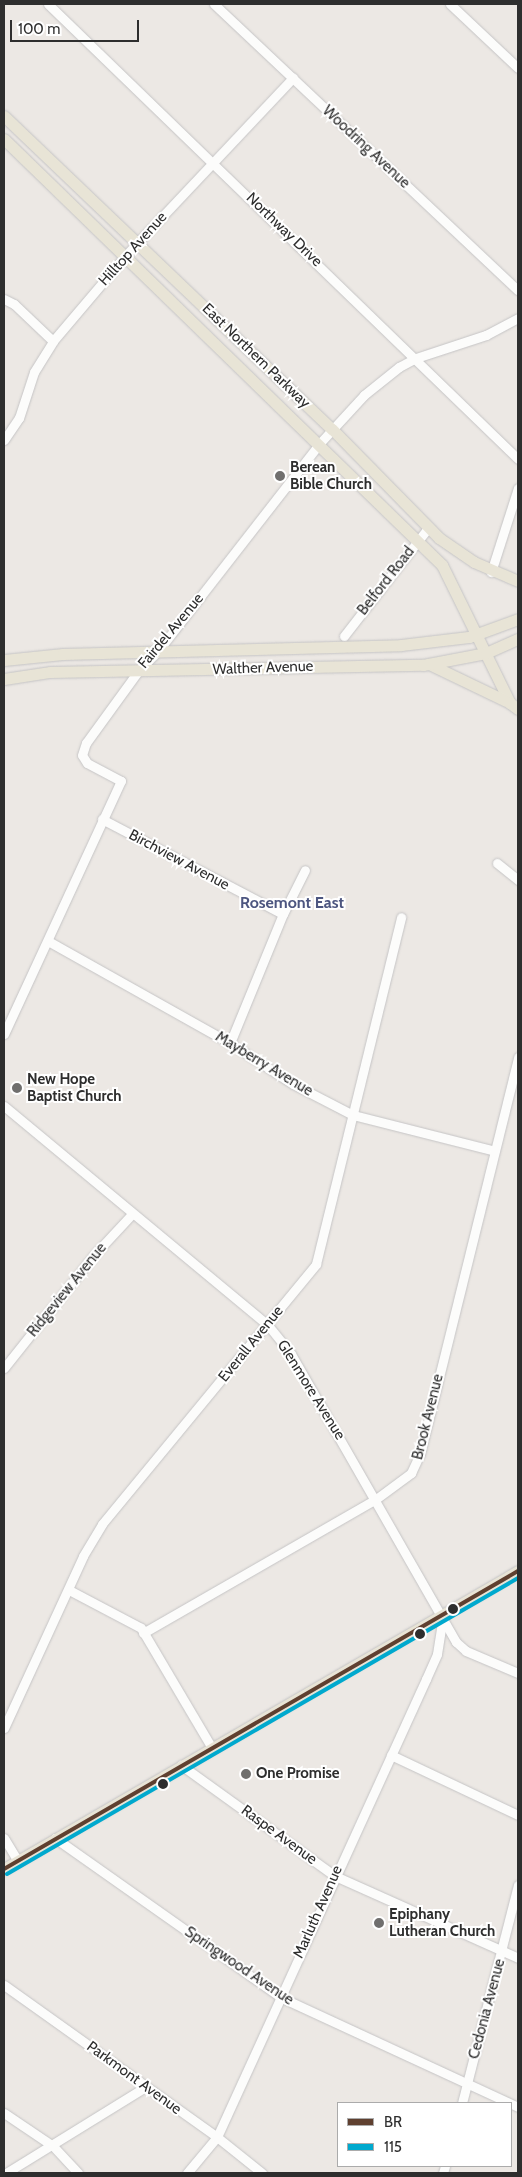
<!DOCTYPE html>
<html>
<head>
<meta charset="utf-8">
<style>
	body { margin:0 }
	#map { position:relative; width:522px; height:2177px; overflow:hidden; background:#ece8e4; font-family:Cabin,sans-serif }
	div>[style] { position:absolute }
	.roads { filter:drop-shadow(0 0 1px #c5c4c5) drop-shadow(0 0 1px #c5c4c5) }
	.minor>* { height:9px; margin:-4.5px; padding:0 4.5px; transform-origin:4.5px; border-radius:4.5px; background:#fcfcfb }
	.major>* { height:11px; margin:-5.5px; padding:0 5.5px; transform-origin:5.5px; border-radius:5.5px; background:#e8e4d6 }
	.bus-1>* { height:4px; margin:-2px; padding:0 2px; transform-origin:2px; border-radius:2px; background:#5f4030 }
	.bus-2>* { height:4px; margin:-2px; padding:0 2px; transform-origin:2px; border-radius:2px; background:#00a9ce }
	.dots>* { width:14px; height:14px; translate:-50% -50%; box-sizing:border-box; border:2px solid #fff; border-radius:50% }
	span { translate:-50% -50%; white-space:nowrap; text-align:center; line-height:1.15; -webkit-text-stroke:4px #fff; paint-order:stroke }
	.street-label { font-size:15px; color:#2e2e2e }
	.poi-label { font-size:15px; color:#2e2e2e; font-weight:700 }
	.left { translate:0 -50%; text-align:left }
	.neighbourhood-label { font-size:16px; color:#4d5680; font-weight:700 }
	.frame { position:absolute; inset:0; border:5px solid #2e2e2e; pointer-events:none }
	.legend { position:absolute; left:337px; top:2102px; width:175px; height:65px; box-sizing:border-box; background:#fff; border:1px solid #ababab; margin:0; padding:6px 9px; list-style:none; font-size:15px; color:#2e2e2e }
	.legend li { display:flex; align-items:center; gap:10px; height:25px }
	.legend b { width:25px; border:1px solid #ababab }
	.scale { position:absolute; left:10px; top:20px; width:129px; height:22px; box-sizing:border-box; border:2px solid #2e2e2e; border-top:0; padding-left:6px; font-size:15px; line-height:18px; white-space:nowrap; color:#2e2e2e; -webkit-text-stroke:4px #fff; paint-order:stroke }
</style>
</head>
<body>
<div id="map">
	<div class="roads">
		<div class="minor">
			<i style="left:48px;top:4px;width:654px;rotate:44.07deg"></i>
			<i style="left:214px;top:4px;width:417px;rotate:43.3deg"></i>
			<i style="left:450px;top:4px;width:93px;rotate:43.3deg"></i>
			<i style="left:4px;top:299px;width:11px;rotate:27deg"></i>
			<i style="left:14px;top:304px;width:54px;rotate:43.5deg"></i>
			<i style="left:4px;top:440px;width:27px;rotate:-56deg"></i>
			<i style="left:19px;top:418px;width:48px;rotate:-71.9deg"></i>
			<i style="left:34px;top:372px;width:36px;rotate:-58deg"></i>
			<i style="left:53px;top:341px;width:111px;rotate:-49.7deg"></i>
			<i style="left:125px;top:256px;width:245px;rotate:-46.7deg"></i>
			<i style="left:491px;top:572px;width:88px;rotate:-72.2deg"></i>
			<i style="left:344px;top:636px;width:138px;rotate:-52.1deg"></i>
			<i style="left:102px;top:819px;width:204px;rotate:27.7deg"></i>
			<i style="left:497px;top:863px;width:27px;rotate:39deg"></i>
			<i style="left:48px;top:941px;width:209px;rotate:29.3deg"></i>
			<i style="left:230px;top:1043px;width:75px;rotate:33.1deg"></i>
			<i style="left:293px;top:1084px;width:68px;rotate:27.3deg"></i>
			<i style="left:353px;top:1115px;width:146px;rotate:14.2deg"></i>
			<i style="left:4px;top:1034px;width:279px;rotate:-65.2deg"></i>
			<i style="left:121px;top:781px;width:38px;rotate:-152deg"></i>
			<i style="left:87px;top:763px;width:9px;rotate:-122deg"></i>
			<i style="left:82px;top:755px;width:13px;rotate:-72deg"></i>
			<i style="left:86px;top:743px;width:90px;rotate:-54deg"></i>
			<i style="left:139px;top:670px;width:27px;rotate:-45deg"></i>
			<i style="left:158px;top:651px;width:262px;rotate:-52.1deg"></i>
			<i style="left:319px;top:444px;width:67px;rotate:-47.4deg"></i>
			<i style="left:364px;top:395px;width:45px;rotate:-38.7deg"></i>
			<i style="left:399px;top:367px;width:19px;rotate:-28deg"></i>
			<i style="left:416px;top:358px;width:74px;rotate:-18.2deg"></i>
			<i style="left:486px;top:335px;width:36px;rotate:-28deg"></i>
			<i style="left:230px;top:1043px;width:139px;rotate:-67.7deg"></i>
			<i style="left:283px;top:914px;width:49px;rotate:-63.4deg"></i>
			<i style="left:4px;top:1106px;width:342px;rotate:39.7deg"></i>
			<i style="left:267px;top:1324px;width:38px;rotate:51deg"></i>
			<i style="left:291px;top:1354px;width:332px;rotate:60.2deg"></i>
			<i style="left:456px;top:1642px;width:13px;rotate:42deg"></i>
			<i style="left:466px;top:1651px;width:56px;rotate:22.9deg"></i>
			<i style="left:4px;top:1368px;width:143px;rotate:-51.5deg"></i>
			<i style="left:93px;top:1256px;width:57px;rotate:-47.1deg"></i>
			<i style="left:69px;top:1590px;width:81px;rotate:27.8deg"></i>
			<i style="left:141px;top:1628px;width:139px;rotate:59.4deg"></i>
			<i style="left:143px;top:1633px;width:269px;rotate:-29.9deg"></i>
			<i style="left:376px;top:1499px;width:44px;rotate:-36.6deg"></i>
			<i style="left:411px;top:1473px;width:21px;rotate:-65deg"></i>
			<i style="left:420px;top:1454px;width:409px;rotate:-76.1deg"></i>
			<i style="left:4px;top:1728px;width:189px;rotate:-65.3deg"></i>
			<i style="left:83px;top:1556px;width:37px;rotate:-59deg"></i>
			<i style="left:102px;top:1524px;width:337px;rotate:-50.5deg"></i>
			<i style="left:316px;top:1264px;width:357px;rotate:-76.2deg"></i>
			<i style="left:391px;top:1755px;width:140px;rotate:25.3deg"></i>
			<i style="left:181px;top:1765px;width:190px;rotate:35.8deg"></i>
			<i style="left:335px;top:1876px;width:201px;rotate:24.1deg"></i>
			<i style="left:4px;top:1838px;width:27px;rotate:59deg"></i>
			<i style="left:55px;top:1838px;width:276px;rotate:35.2deg"></i>
			<i style="left:280px;top:1997px;width:262px;rotate:24.8deg"></i>
			<i style="left:4px;top:1985px;width:262px;rotate:35.5deg"></i>
			<i style="left:217px;top:2137px;width:58px;rotate:38.7deg"></i>
			<i style="left:462px;top:2103px;width:225px;rotate:-75.6deg"></i>
			<i style="left:4px;top:2113px;width:59px;rotate:34deg"></i>
			<i style="left:53px;top:2146px;width:37px;rotate:47deg"></i>
			<i style="left:6px;top:2173px;width:163px;rotate:-31.7deg"></i>
			<i style="left:187px;top:2173px;width:47px;rotate:-50.2deg"></i>
			<i style="left:217px;top:2137px;width:503px;rotate:-65.47deg"></i>
			<i style="left:426px;top:1679px;width:27px;rotate:-66deg"></i>
			<i style="left:437px;top:1654px;width:38px;rotate:-81deg"></i>
			<i style="left:443px;top:2173px;width:7px;rotate:-74deg"></i>
		</div>
		<div class="major">
			<i style="left:4px;top:116px;width:453px;rotate:43.7deg"></i>
			<i style="left:332px;top:429px;width:153px;rotate:45.5deg"></i>
			<i style="left:439px;top:538px;width:42px;rotate:34.4deg"></i>
			<i style="left:474px;top:562px;width:48px;rotate:23.4deg"></i>
			<i style="left:4px;top:139px;width:611px;rotate:44.2deg"></i>
			<i style="left:442px;top:565px;width:154px;rotate:63.8deg"></i>
			<i style="left:510px;top:703px;width:10px;rotate:37deg"></i>
			<i style="left:4px;top:660px;width:59px;rotate:-5.8deg"></i>
			<i style="left:63px;top:654px;width:338px;rotate:-1.5deg"></i>
			<i style="left:401px;top:645px;width:68px;rotate:-6.7deg"></i>
			<i style="left:469px;top:637px;width:52px;rotate:-20.2deg"></i>
			<i style="left:429px;top:664px;width:90px;rotate:25.7deg"></i>
			<i style="left:4px;top:679px;width:47px;rotate:-8.7deg"></i>
			<i style="left:50px;top:672px;width:373px;rotate:-1.1deg"></i>
			<i style="left:423px;top:665px;width:64px;rotate:-10.8deg"></i>
			<i style="left:486px;top:653px;width:35px;rotate:-24deg"></i>
			<i style="left:4px;top:1869px;width:594px;rotate:-30.1deg"></i>
		</div>
	</div>
	<div class="bus-1">
		<i style="left:4px;top:1869px;width:594px;rotate:-30.1deg"></i>
	</div>
	<div class="bus-2">
		<i style="left:7px;top:1874px;width:591px;rotate:-30.08deg"></i>
	</div>
	<div class="dots">
		<i style="left:280px;top:476px;background:#706f6e"></i>
		<i style="left:17px;top:1088px;background:#706f6e"></i>
		<i style="left:453px;top:1609px;background:#2e2e2e"></i>
		<i style="left:420px;top:1634px;background:#2e2e2e"></i>
		<i style="left:246px;top:1774px;background:#706f6e"></i>
		<i style="left:163px;top:1784px;background:#2e2e2e"></i>
		<i style="left:379px;top:1923px;background:#706f6e"></i>
	</div>
	<div class="street-label">
		<span style="left:366px;top:147px;rotate:43deg">Woodring Avenue</span>
		<span style="left:284px;top:230px;rotate:44deg">Northway Drive</span>
		<span style="left:133px;top:249px;rotate:-48deg">Hilltop Avenue</span>
		<span style="left:256px;top:356px;rotate:44deg">East Northern Parkway</span>
		<span style="left:386px;top:581px;rotate:-52deg">Belford Road</span>
		<span style="left:171px;top:631px;rotate:-50deg">Fairdel Avenue</span>
		<span style="left:263px;top:668px;rotate:-2deg">Walther Avenue</span>
		<span style="left:179px;top:860px;rotate:28deg">Birchview Avenue</span>
		<span style="left:264px;top:1064px;rotate:31deg">Mayberry Avenue</span>
		<span style="left:67px;top:1290px;rotate:-51deg">Ridgeview Avenue</span>
		<span style="left:251px;top:1344px;rotate:-51deg">Everall Avenue</span>
		<span style="left:311px;top:1390px;rotate:58deg">Glenmore Avenue</span>
		<span style="left:428px;top:1417px;rotate:-76deg">Brook Avenue</span>
		<span style="left:279px;top:1835px;rotate:36deg">Raspe Avenue</span>
		<span style="left:318px;top:1912px;rotate:-66deg">Marluth Avenue</span>
		<span style="left:239px;top:1966px;rotate:34deg">Springwood Avenue</span>
		<span style="left:487px;top:2009px;rotate:-75deg">Cedonia Avenue</span>
		<span style="left:134px;top:2078px;rotate:36deg">Parkmont Avenue</span>
	</div>
	<div class="poi-label">
		<span class="left" style="left:290px;top:476px">Berean<br>Bible Church</span>
		<span class="left" style="left:27px;top:1088px">New Hope<br>Baptist Church</span>
		<span class="left" style="left:256px;top:1774px">One Promise</span>
		<span class="left" style="left:389px;top:1923px">Epiphany<br>Lutheran Church</span>
	</div>
	<div class="neighbourhood-label">
		<span style="left:292px;top:903px">Rosemont East</span>
	</div>
	<div class="frame"></div>
	<ul class="legend">
	<li><b style="height:6px;background:#5f4030"></b>BR</li>
	<li><b style="height:6px;background:#00a9ce"></b>115</li>
	</ul>
	<div class="scale">100 m</div>
</div>
</body>
</html>
